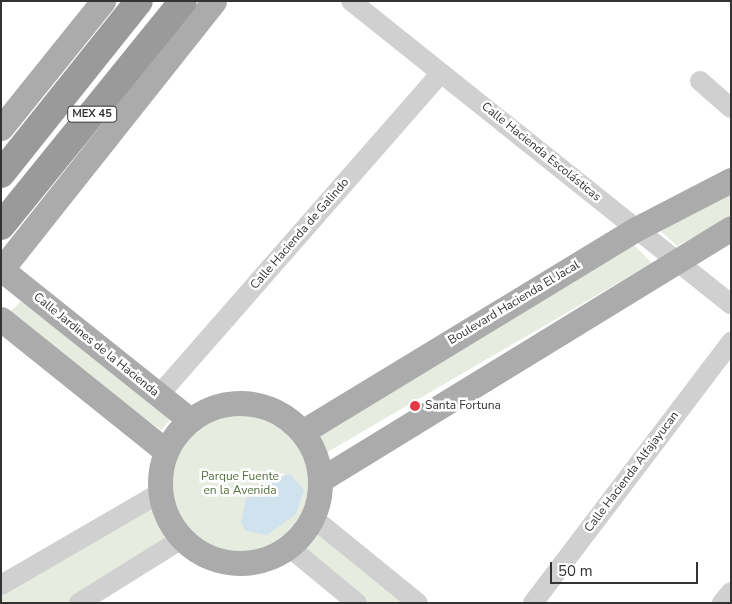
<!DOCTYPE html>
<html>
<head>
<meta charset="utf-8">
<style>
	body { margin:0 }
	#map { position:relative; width:732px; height:604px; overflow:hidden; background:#fff; font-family:"Nunito Sans",sans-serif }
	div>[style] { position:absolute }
	.green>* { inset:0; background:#e6ecdf }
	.round { border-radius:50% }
	.water>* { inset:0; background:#cfe2ee }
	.minor>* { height:20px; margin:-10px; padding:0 10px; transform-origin:10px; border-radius:10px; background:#d0d0d0 }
	.major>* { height:25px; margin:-12.5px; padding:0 12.5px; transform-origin:12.5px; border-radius:12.5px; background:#ababab }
	.major>.ring { margin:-12.5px; padding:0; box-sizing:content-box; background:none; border:25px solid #ababab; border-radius:50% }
	.highway>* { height:28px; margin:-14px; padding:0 14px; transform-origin:14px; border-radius:14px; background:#9a9a9a }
	.dots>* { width:14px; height:14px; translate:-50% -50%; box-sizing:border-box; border:2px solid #fff; border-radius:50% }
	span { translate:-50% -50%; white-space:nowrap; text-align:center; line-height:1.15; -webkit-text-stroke:5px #fff; paint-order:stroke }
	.shield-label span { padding:1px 4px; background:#fff; border:1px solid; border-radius:4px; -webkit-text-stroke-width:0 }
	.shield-label { font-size:11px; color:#333; font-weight:700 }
	.street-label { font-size:12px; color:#333 }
	.poi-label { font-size:12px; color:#333 }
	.left { translate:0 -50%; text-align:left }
	.park-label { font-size:12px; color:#56703f }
	.frame { position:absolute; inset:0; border:2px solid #333; pointer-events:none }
	.scale { position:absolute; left:550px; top:562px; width:148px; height:22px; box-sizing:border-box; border:2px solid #333; border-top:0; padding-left:6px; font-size:15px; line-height:18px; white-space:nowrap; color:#333; -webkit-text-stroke:4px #fff; paint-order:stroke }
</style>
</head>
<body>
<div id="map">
	<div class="green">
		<i style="clip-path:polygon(731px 187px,731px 218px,677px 246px,654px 225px)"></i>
		<i style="clip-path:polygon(631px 242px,652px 263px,319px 457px,310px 435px)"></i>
		<i style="clip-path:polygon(21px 301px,173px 416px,161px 430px,6px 316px)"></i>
		<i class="round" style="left:159px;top:404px;width:160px;height:160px"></i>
		<i style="clip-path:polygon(156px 501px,172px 541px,68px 603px,1px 603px,1px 593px)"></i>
		<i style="clip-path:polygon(312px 525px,413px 603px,367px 603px,295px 548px)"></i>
	</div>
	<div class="water">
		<i style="clip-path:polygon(290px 474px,304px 490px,296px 514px,267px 535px,246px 531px,241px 523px,246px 499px,267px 481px)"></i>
	</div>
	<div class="minor">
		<i style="left:351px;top:1px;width:486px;rotate:38.6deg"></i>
		<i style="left:700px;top:81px;width:41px;rotate:41.1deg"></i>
		<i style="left:159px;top:395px;width:428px;rotate:-48.8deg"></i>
		<i style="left:312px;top:517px;width:136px;rotate:39.1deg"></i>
		<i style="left:289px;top:547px;width:88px;rotate:39.5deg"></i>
		<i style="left:1px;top:585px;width:184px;rotate:-30.1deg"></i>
		<i style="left:79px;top:603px;width:121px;rotate:-31.9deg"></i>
		<i style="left:533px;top:603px;width:328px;rotate:-52.8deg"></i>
		<i style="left:722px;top:603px;width:14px;rotate:-51deg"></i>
	</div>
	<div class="major">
		<i style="left:1px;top:128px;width:163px;rotate:-51.2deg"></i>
		<i style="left:1px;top:269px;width:242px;rotate:38.6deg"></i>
		<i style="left:1px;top:270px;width:343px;rotate:-51.6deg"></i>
		<i style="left:1px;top:319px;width:211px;rotate:38.7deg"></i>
		<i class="ring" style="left:160px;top:403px;width:135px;height:135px"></i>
		<i style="left:302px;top:432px;width:391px;rotate:-31.3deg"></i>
		<i style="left:636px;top:229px;width:107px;rotate:-27.3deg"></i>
		<i style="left:320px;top:480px;width:482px;rotate:-31.5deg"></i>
	</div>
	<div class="highway">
		<i style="left:1px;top:174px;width:221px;rotate:-51.4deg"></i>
		<i style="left:1px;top:226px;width:289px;rotate:-51deg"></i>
	</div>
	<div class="dots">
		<i style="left:415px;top:406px;background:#e63946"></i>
	</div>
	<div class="shield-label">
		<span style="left:92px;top:114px">MEX 45</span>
	</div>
	<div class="street-label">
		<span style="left:541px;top:152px;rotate:39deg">Calle Hacienda Escolásticas</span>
		<span style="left:300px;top:234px;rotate:-49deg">Calle Hacienda de Galindo</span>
		<span style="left:514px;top:303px;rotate:-31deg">Boulevard Hacienda El Jacal</span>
		<span style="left:96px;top:345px;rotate:39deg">Calle Jardines de la Hacienda</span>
		<span style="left:632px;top:472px;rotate:-53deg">Calle Hacienda Alfajayucan</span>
	</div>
	<div class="poi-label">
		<span class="left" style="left:425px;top:406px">Santa Fortuna</span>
	</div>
	<div class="park-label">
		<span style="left:240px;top:484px">Parque Fuente<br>en la Avenida</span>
	</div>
	<div class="frame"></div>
	<div class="scale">50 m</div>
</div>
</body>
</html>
